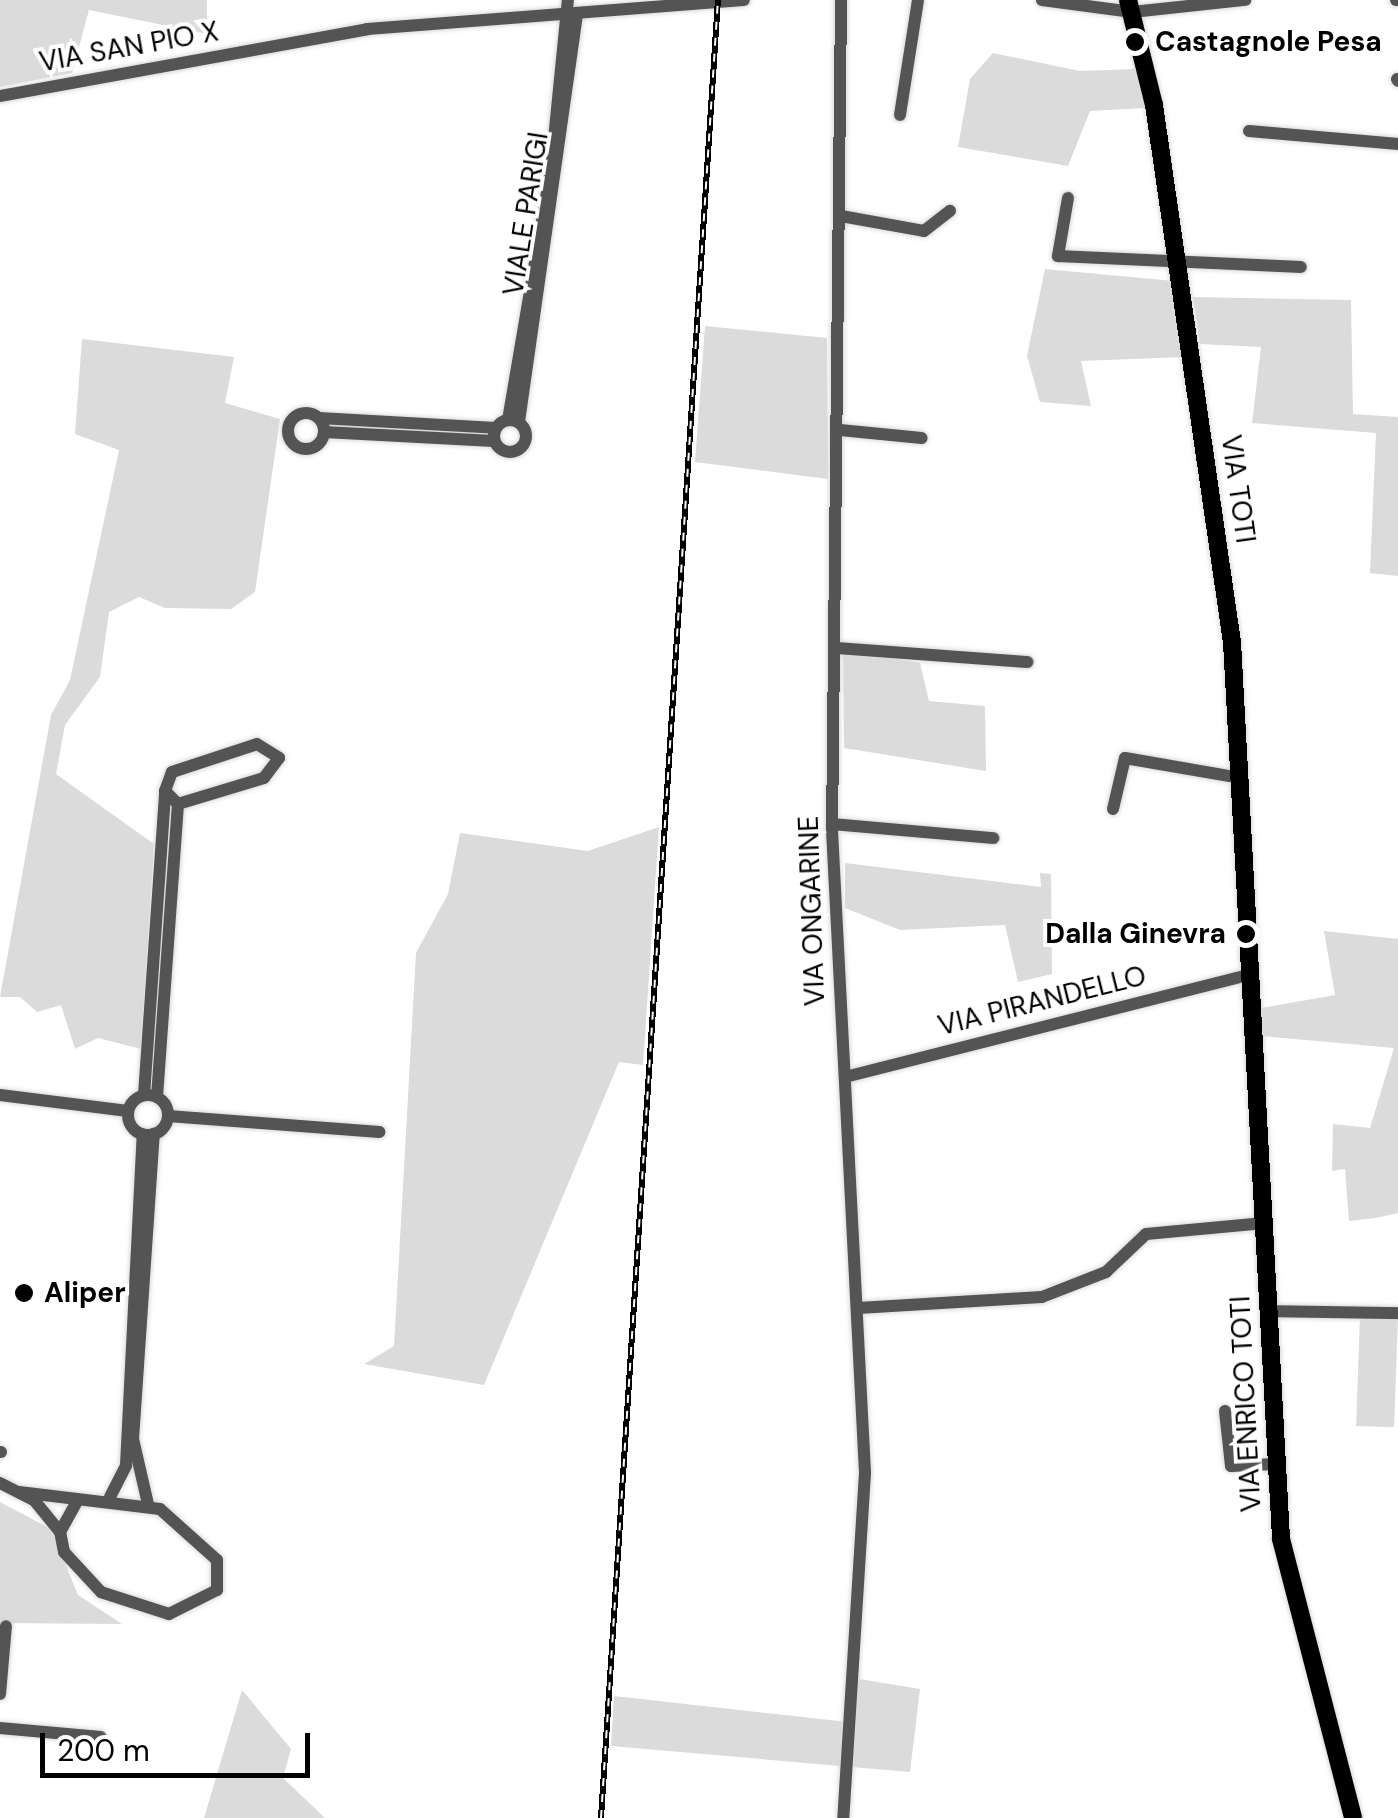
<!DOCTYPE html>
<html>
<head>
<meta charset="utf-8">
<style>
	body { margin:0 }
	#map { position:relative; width:1398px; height:1818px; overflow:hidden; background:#fff; font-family:"DM Sans",sans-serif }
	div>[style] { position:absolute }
	.green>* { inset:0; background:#dbdbdb; transform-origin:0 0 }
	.roads { filter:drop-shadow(0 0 2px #dbdbdb) drop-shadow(0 0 2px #dbdbdb) }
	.minor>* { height:12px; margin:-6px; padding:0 6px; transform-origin:6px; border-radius:6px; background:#545454 }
	.minor>.ring { margin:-6px; padding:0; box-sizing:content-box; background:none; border:12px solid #545454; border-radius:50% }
	.major>* { height:18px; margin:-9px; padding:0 9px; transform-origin:9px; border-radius:9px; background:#000 }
	.rail>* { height:6px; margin-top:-3px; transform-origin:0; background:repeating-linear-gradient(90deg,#fff 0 8px,#000 0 16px); box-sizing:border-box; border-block:2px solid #000 }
	.dots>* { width:28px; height:28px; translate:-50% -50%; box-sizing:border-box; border:5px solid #fff; border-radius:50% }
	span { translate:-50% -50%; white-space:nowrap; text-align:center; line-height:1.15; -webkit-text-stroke:8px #fff; paint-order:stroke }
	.poi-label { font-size:28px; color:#000; font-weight:700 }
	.left { translate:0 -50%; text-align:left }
	.right { translate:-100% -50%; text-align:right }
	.street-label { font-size:28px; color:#000 }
	.scale { position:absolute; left:40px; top:1733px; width:270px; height:45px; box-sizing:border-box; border:5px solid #000; border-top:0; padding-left:12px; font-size:30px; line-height:35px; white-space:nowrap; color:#000; -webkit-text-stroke:8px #fff; paint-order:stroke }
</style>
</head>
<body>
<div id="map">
	<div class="green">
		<i style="clip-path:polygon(0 0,207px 0,207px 34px,89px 10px,72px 73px,0 87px)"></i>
		<i style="clip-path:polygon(993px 53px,1080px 71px,1137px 69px,1145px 108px,1090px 111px,1068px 166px,958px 147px,970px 79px)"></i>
		<i style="clip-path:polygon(1045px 269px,1174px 281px,1185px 357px,1081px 361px,1091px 406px,1040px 402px,1027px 356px)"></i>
		<i style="clip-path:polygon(1193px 297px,1351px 300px,1353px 414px,1398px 417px,1398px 576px,1370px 573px,1376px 433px,1252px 423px,1261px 347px,1200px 344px)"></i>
		<i style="clip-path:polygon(705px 326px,827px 338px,828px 479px,695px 462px)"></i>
		<i style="clip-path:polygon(82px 339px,234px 357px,225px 403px,280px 419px,255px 592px,231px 609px,165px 608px,139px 597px,109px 612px,100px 677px,65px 725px,56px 774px,154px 844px,141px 1049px,98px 1038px,75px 1049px,61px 1005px,37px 1012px,20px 997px,0 997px,51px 715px,70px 680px,119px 450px,75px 434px)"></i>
		<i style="clip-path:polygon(843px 649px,920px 663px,929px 701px,985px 706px,986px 771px,844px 748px)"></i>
		<i style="clip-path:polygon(659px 827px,643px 1065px,619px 1062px,484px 1385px,364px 1364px,394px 1346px,416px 953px,448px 894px,460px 833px,588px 851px)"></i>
		<i style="clip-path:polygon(845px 863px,1041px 887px,1040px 873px,1051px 874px,1052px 974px,1018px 982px,1005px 925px,900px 930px,845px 908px)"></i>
		<i style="clip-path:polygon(1324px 931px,1398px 939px,1398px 1213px,1376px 1218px,1349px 1221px,1345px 1169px,1332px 1171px,1333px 1124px,1370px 1128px,1394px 1048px,1262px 1036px,1261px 1008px,1335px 995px)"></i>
		<i style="left:1360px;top:1316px;width:38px;height:110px;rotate:2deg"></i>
		<i style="clip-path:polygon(0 1502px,51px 1529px,78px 1595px,122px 1624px,0 1623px)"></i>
		<i style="clip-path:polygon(853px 1678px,920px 1689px,910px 1772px,611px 1746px,614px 1696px,848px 1722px)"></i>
		<i style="clip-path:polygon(242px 1690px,291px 1749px,283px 1778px,325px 1818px,204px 1818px)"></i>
	</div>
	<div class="roads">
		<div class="minor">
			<i style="left:841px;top:0;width:830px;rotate:90.62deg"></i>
			<i style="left:832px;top:830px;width:644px;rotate:87.06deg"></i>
			<i style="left:865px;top:1473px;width:346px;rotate:93.6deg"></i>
			<i style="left:1042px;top:0;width:91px;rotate:7.6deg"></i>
			<i style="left:1132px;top:12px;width:114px;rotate:-6.1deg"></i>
			<i style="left:1396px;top:0;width:2px"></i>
			<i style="left:1397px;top:79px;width:2px;rotate:63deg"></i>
			<i style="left:0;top:96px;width:373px;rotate:-10.3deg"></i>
			<i style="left:367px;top:29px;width:378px;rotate:-4.4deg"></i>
			<i style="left:900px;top:115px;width:116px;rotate:-81.1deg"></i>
			<i style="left:1249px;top:131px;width:150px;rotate:5deg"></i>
			<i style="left:1068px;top:198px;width:59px;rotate:99.8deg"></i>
			<i style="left:1058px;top:256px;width:243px;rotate:2.6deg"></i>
			<i style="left:841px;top:216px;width:84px;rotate:10.2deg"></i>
			<i style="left:924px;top:231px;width:33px;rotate:-38deg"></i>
			<i class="ring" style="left:288px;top:413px;width:24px;height:24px"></i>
			<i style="left:319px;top:418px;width:177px;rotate:3.2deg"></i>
			<i class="ring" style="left:494px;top:420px;width:20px;height:20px"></i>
			<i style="left:508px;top:420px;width:255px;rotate:-80.3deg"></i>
			<i style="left:551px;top:169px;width:170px;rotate:-84.3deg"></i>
			<i style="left:519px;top:422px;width:413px;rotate:-81.9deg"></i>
			<i style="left:840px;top:430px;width:82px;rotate:5.6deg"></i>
			<i style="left:324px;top:432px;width:170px;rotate:3deg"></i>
			<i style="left:836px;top:648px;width:192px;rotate:4.2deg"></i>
			<i style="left:257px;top:744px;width:26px;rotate:32deg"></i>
			<i style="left:279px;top:758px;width:25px;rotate:127deg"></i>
			<i style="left:264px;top:778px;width:90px;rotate:163.2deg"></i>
			<i style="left:178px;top:804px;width:18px;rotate:-135deg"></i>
			<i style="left:165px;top:791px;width:20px;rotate:-70deg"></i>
			<i style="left:172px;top:772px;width:89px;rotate:-18.2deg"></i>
			<i style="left:1113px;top:809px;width:52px;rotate:-76.8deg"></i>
			<i style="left:1125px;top:758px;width:118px;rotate:9.8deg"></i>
			<i style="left:832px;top:824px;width:162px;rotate:5deg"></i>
			<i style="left:845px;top:1077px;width:420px;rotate:-14.2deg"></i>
			<i class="ring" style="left:128px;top:1095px;width:28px;height:28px"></i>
			<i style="left:0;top:1095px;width:129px;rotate:7.1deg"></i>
			<i style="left:144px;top:1095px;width:305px;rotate:-86deg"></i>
			<i style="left:157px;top:1097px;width:294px;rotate:-85.9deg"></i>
			<i style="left:168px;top:1116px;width:212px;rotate:4.3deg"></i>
			<i style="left:858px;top:1308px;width:184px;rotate:-3.4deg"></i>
			<i style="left:1042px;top:1297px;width:69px;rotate:-21.3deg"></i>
			<i style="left:1106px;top:1272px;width:55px;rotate:-43.5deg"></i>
			<i style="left:1146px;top:1234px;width:119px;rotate:-5.3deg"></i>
			<i style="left:1268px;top:1311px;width:130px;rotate:0.9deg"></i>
			<i style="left:1225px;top:1411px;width:55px;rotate:83.8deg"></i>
			<i style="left:1231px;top:1466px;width:45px;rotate:-2.5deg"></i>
			<i style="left:0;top:1452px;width:1px"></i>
			<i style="left:0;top:1483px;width:38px;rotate:27deg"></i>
			<i style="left:34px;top:1500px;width:41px;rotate:50.9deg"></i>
			<i style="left:19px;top:1492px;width:142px;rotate:6.9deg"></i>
			<i style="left:160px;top:1509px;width:76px;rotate:41.8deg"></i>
			<i style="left:217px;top:1560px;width:30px;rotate:90deg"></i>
			<i style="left:217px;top:1590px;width:54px;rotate:153.4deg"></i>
			<i style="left:169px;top:1614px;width:71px;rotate:-162.1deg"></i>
			<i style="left:101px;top:1592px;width:54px;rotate:-132.8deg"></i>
			<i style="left:64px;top:1552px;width:20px;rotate:-101deg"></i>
			<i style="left:60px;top:1532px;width:37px;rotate:-61deg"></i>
			<i style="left:110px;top:1497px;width:36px;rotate:-63deg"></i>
			<i style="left:126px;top:1465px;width:331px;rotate:-87.1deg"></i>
			<i style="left:148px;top:1504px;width:67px;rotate:-103deg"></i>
			<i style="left:133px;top:1439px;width:306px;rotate:-86.1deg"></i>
			<i style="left:0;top:1694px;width:68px;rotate:-85deg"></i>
			<i style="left:0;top:1728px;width:101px;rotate:5.1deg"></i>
		</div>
		<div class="major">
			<i style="left:1128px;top:0;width:108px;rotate:76.1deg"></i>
			<i style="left:1154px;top:105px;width:543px;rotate:81.74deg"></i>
			<i style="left:1232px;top:642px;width:898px;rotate:86.87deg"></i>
			<i style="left:1281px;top:1539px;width:288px;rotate:75.5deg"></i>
		</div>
	</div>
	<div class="rail">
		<i style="left:601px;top:1818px;width:1822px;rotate:-86.32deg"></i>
	</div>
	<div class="dots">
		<i style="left:1135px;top:42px;background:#000"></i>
		<i style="left:1246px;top:934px;background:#000"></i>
		<i style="left:24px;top:1293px;background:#000"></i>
	</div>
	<div class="poi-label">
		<span class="left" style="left:1155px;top:42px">Castagnole Pesa</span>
		<span class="right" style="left:1226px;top:934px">Dalla Ginevra</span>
		<span class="left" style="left:44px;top:1293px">Aliper</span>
	</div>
	<div class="street-label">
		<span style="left:129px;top:47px;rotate:-10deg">VIA SAN PIO X</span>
		<span style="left:526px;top:214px;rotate:-81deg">VIALE PARIGI</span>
		<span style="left:1238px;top:489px;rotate:82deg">VIA TOTI</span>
		<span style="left:812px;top:911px;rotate:-92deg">VIA ONGARINE</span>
		<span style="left:1042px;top:1001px;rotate:-14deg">VIA PIRANDELLO</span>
		<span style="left:1246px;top:1404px;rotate:-93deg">VIA ENRICO TOTI</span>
	</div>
	<div class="scale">200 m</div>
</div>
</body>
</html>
